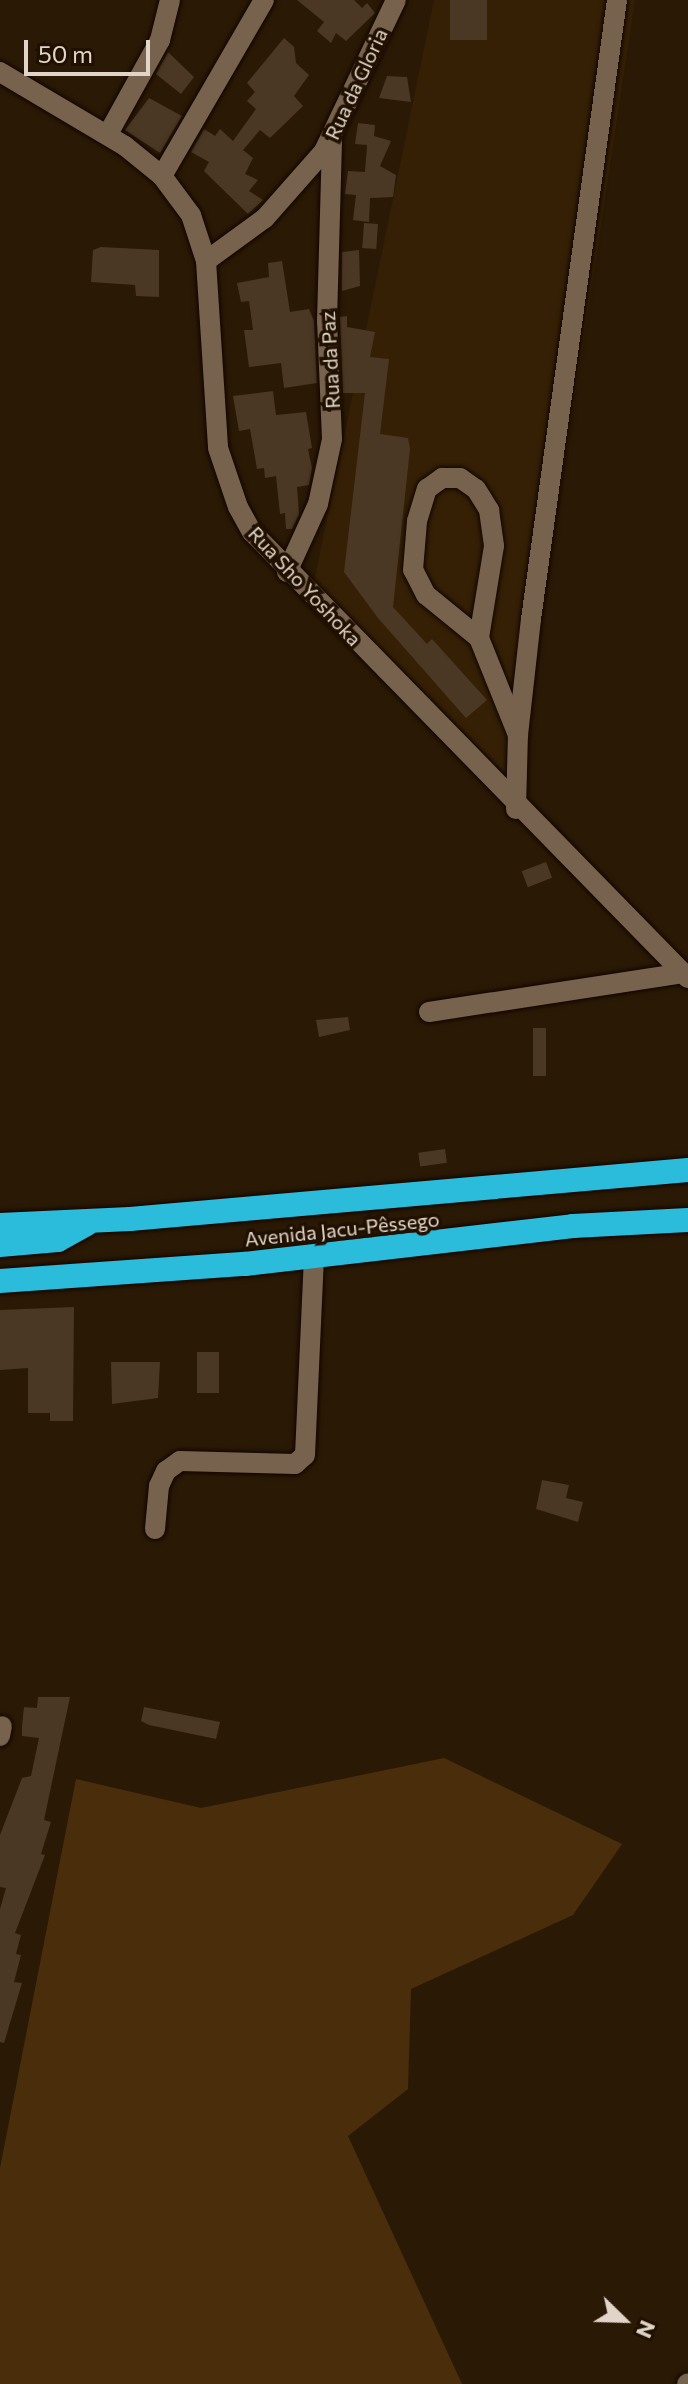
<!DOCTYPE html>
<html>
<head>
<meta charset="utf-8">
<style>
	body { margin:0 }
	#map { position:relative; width:688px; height:2384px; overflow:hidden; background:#2a1905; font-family:Commissioner,sans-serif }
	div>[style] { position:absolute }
	.built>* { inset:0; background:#352005 }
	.green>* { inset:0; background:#4a2e0c }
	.building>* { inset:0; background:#4b3824; transform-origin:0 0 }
	.roads { filter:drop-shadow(0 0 2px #120400) drop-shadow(0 0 2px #120400) }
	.minor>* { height:20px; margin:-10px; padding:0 10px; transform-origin:10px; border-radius:10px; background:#77634d }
	.highway>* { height:24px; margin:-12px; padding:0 12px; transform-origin:12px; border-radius:12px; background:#2cbcdb }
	span { translate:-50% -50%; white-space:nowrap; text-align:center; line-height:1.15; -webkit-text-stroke:7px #201000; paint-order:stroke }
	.street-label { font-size:20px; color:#e1d5c9 }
	.north { position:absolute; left:584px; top:2280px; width:80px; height:80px; -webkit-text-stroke:6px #201000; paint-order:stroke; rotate:113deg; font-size:22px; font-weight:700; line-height:32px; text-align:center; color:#e1d5c9 }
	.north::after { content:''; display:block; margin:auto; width:28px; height:36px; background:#e1d5c9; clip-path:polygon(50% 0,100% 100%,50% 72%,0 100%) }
	.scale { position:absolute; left:24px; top:40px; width:126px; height:36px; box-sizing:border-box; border:4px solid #e1d5c9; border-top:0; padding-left:10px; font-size:24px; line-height:28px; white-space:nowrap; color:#e1d5c9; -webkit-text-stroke:6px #201000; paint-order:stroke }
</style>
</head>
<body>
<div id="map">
	<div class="built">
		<i style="clip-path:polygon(434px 0,635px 0,525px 729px,528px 797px,314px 582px)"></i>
	</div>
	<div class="green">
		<i style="clip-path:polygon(444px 1758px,622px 1844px,573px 1915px,411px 1989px,408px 2089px,348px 2136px,462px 2384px,0 2384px,0 2168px,76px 1779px,201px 1808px)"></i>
	</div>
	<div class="building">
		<i style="clip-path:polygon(297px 0,354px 0,362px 8px,367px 3px,375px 13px,346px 41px,336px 33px,331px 43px,317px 31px,324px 22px)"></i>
		<i style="left:450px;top:0;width:37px;height:40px"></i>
		<i style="clip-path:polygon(284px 38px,294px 47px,296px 63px,309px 75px,294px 96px,303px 106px,270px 138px,260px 130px,243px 150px,253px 158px,245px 174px,258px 180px,249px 191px,263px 200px,248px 214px,204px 171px,209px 162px,191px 152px,204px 129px,215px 136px,220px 129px,233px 141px,256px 109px,247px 101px,255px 92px,247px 83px)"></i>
		<i style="clip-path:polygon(168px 52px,194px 77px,181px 94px,156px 74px)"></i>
		<i style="clip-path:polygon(387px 76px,407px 77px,411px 102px,379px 98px)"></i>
		<i style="clip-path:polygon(149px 98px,182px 116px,160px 153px,125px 130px)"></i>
		<i style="clip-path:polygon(358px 123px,375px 125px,374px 136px,391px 141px,380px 166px,396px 175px,393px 197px,370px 198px,369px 222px,353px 220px,356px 195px,345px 194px,348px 171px,365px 172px,367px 145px,355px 144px)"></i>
		<i style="left:364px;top:223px;width:14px;height:25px;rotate:4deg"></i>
		<i style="clip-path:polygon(101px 247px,159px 250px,159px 297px,136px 296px,135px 285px,91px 282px,93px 250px)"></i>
		<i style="clip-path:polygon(359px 250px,360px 286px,342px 291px,342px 252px)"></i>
		<i style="clip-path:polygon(282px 261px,290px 312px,309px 309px,314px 321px,317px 383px,284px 388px,281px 363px,249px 367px,244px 330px,253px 330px,249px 301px,241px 302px,237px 283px,269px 277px,268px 263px)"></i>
		<i style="clip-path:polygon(347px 316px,347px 327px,375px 332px,370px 357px,389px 359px,380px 434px,408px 438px,410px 449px,393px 607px,427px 644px,432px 639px,487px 700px,466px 718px,378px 618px,344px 572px,365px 393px,343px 393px,340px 317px)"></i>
		<i style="clip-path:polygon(273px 391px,276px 415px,306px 412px,312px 448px,308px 449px,312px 468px,309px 485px,297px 487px,299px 514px,292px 529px,286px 529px,285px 513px,280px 514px,276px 476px,265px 478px,264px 468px,257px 469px,250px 429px,239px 431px,233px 396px)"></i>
		<i style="left:546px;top:862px;width:17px;height:26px;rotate:69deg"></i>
		<i style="clip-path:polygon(348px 1017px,350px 1030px,319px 1037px,316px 1020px)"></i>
		<i style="left:533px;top:1028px;width:13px;height:48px"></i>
		<i style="left:445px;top:1149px;width:14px;height:27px;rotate:82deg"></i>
		<i style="clip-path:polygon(74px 1307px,73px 1421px,50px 1421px,50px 1413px,28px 1413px,28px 1368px,0 1370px,0 1310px)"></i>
		<i style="left:197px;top:1352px;width:22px;height:41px"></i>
		<i style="clip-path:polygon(111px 1362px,160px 1362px,158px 1398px,112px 1404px)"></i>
		<i style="clip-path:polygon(542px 1480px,569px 1485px,566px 1498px,583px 1502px,578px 1522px,536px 1509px)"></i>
		<i style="clip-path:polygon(38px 1697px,70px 1697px,44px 1820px,51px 1822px,41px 1854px,45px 1855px,15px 1933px,21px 1935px,16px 1954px,21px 1955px,14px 1982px,22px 1983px,4px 2043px,0 2042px,0 1909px,6px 1888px,0 1887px,0 1835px,22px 1778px,31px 1776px,39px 1738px,22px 1736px,22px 1726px,24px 1707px,37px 1708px)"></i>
		<i style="clip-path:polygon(144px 1707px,220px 1722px,216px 1739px,149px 1725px,141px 1721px)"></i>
	</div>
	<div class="roads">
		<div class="minor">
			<i style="left:0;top:72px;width:145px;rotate:30.6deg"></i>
			<i style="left:125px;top:146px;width:48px;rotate:39deg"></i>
			<i style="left:162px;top:176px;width:49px;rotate:53.4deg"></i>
			<i style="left:191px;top:215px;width:48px;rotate:71.9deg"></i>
			<i style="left:206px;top:261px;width:187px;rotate:86.3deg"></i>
			<i style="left:218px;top:448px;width:62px;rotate:71.3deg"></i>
			<i style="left:238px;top:507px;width:29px;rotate:61deg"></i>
			<i style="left:252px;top:532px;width:624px;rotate:45.65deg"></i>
			<i style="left:108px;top:134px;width:107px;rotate:-61deg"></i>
			<i style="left:160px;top:40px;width:41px;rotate:-76deg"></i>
			<i style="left:162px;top:176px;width:203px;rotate:-59.9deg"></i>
			<i style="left:206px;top:261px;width:73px;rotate:-36.1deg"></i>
			<i style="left:265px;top:218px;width:89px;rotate:-48.6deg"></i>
			<i style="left:324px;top:151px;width:167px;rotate:-64.5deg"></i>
			<i style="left:287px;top:572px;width:75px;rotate:-65.5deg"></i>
			<i style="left:318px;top:504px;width:66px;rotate:-77.8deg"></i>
			<i style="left:332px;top:439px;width:118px;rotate:-92.4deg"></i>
			<i style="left:327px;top:321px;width:181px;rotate:-88.4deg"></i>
			<i style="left:479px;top:638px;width:68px;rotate:-140.9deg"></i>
			<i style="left:426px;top:595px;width:28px;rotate:-117deg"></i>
			<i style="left:413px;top:570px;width:49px;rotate:-85.3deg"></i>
			<i style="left:417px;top:521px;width:34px;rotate:-73deg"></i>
			<i style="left:427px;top:489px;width:19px;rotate:-36deg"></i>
			<i style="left:442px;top:478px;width:18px"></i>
			<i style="left:460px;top:478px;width:19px;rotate:35deg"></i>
			<i style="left:476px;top:489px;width:25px;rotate:58deg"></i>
			<i style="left:489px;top:510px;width:36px;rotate:82deg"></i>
			<i style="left:494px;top:546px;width:93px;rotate:99.3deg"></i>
			<i style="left:479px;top:638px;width:105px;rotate:68.1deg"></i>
			<i style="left:516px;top:809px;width:74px;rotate:-88.5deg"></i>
			<i style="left:518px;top:735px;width:117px;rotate:-83.6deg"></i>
			<i style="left:531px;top:619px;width:625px;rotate:-82.09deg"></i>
			<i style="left:429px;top:1012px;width:257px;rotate:-8.7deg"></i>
			<i style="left:155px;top:1529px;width:43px;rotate:-84.7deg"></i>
			<i style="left:159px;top:1486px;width:17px;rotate:-65deg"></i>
			<i style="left:166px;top:1471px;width:17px;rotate:-36deg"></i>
			<i style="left:180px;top:1461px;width:115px;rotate:1.5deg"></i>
			<i style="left:295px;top:1464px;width:13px;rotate:-42deg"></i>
			<i style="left:305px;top:1455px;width:198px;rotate:-87.4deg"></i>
			<i style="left:0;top:1736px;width:10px;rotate:-79deg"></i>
			<i style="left:687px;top:2384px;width:1px;rotate:-45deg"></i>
		</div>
		<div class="highway">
			<i style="left:0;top:1225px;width:130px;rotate:-2.6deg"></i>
			<i style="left:130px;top:1219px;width:560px;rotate:-5.02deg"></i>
			<i style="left:0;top:1245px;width:58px;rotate:-4.9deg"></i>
			<i style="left:58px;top:1240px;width:33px;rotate:-29deg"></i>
			<i style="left:0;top:1281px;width:246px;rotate:-4deg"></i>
			<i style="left:245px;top:1264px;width:330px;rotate:-6.6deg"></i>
			<i style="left:573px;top:1226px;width:115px;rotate:-3deg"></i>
		</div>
	</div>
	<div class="street-label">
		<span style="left:356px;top:84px;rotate:-65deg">Rua da Gloria</span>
		<span style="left:330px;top:360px;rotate:-93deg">Rua da Paz</span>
		<span style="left:305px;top:586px;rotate:47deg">Rua Sho Yoshoka</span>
		<span style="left:342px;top:1229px;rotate:-6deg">Avenida Jacu-Pêssego</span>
	</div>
	<div class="north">N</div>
	<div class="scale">50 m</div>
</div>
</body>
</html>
